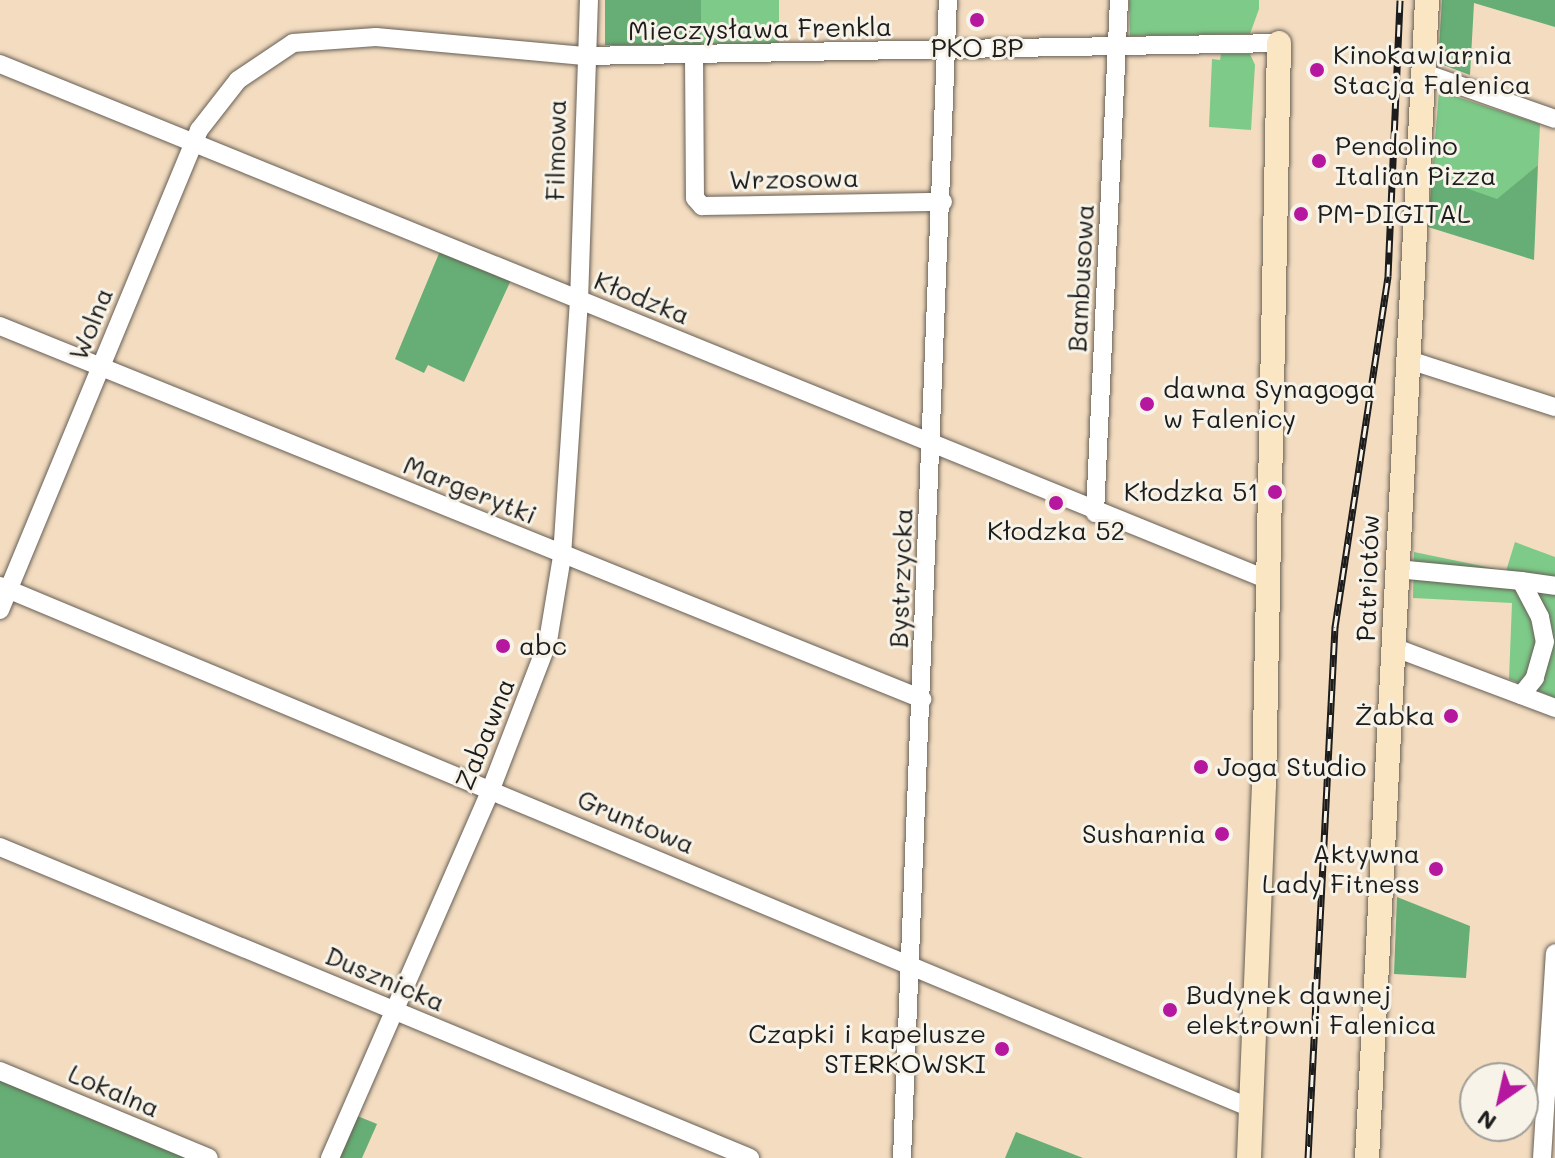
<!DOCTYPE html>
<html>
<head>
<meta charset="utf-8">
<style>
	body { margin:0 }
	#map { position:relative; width:1555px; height:1158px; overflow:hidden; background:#f3dcc0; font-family:Mali,sans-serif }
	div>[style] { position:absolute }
	.green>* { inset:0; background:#7dca89; transform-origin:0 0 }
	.forest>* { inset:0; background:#66ae75; transform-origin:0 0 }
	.roads { filter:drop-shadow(0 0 2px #675f55) drop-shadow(0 0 2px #675f55) }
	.street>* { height:18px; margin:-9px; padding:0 9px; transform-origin:9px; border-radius:9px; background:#fff }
	.secondary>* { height:24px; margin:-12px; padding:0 12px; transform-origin:12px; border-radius:12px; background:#fbe6c3 }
	.rail>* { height:7px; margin-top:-3.5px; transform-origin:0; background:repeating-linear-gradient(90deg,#f7f3e8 0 12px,#1c1c1c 0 24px); box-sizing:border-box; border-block:2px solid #1c1c1c }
	.dots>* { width:22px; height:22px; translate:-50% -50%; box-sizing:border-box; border:4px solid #f7f3e8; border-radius:50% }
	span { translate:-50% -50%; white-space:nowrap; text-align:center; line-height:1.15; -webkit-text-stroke:6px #f7f3e8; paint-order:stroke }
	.street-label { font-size:26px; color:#1c1c1c }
	.poi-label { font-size:26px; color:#1c1c1c }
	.left { translate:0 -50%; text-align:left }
	.right { translate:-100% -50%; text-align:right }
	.north { position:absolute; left:1459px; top:1062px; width:80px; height:80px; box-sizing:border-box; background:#f7f3e8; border:2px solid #9f9d96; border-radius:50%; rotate:214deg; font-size:22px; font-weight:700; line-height:32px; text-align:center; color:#1c1c1c }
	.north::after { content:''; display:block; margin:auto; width:28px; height:36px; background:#b5179e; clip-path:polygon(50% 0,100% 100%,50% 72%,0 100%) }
</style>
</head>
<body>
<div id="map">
	<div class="green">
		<i style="left:701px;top:0;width:78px;height:44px"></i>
		<i style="clip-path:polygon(1129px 0,1259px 0,1259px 9px,1250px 34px,1130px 36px)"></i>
		<i style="clip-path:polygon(1221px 54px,1250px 54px,1255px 65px,1251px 130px,1209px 127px,1212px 59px,1220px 60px)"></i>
		<i style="clip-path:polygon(1439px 91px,1540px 124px,1538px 165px,1497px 200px,1432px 176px)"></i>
		<i style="clip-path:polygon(1515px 542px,1555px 557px,1555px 698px,1509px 679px,1512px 603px,1413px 598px,1414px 552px,1506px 571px)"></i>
	</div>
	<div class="forest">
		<i style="left:605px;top:0;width:96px;height:45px"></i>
		<i style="clip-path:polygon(1442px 0,1555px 0,1555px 27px,1474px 3px,1470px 75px,1438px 63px)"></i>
		<i style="clip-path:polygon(1538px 165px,1534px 260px,1428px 227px,1432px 176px,1497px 199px)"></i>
		<i style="clip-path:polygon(440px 251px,511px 280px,464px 382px,428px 365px,424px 373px,395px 359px)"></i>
		<i style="clip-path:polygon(1397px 897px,1470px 926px,1466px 978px,1394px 974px)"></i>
		<i style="clip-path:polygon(0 1081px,195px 1158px,0 1158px)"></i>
		<i style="clip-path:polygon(355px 1115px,377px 1124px,362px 1158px,338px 1158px)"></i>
		<i style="clip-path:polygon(1016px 1132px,1083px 1158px,1005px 1158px)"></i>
	</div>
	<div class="roads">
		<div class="street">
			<i style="left:694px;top:56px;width:142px;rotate:89.6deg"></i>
			<i style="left:695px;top:198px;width:11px;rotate:49deg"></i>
			<i style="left:702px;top:206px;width:241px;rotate:-1deg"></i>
			<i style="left:0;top:64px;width:1367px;rotate:22.14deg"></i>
			<i style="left:1424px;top:73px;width:139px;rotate:19.3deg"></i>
			<i style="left:0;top:326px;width:995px;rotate:22.03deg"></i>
			<i style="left:1406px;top:359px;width:157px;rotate:17.9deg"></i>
			<i style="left:1095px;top:513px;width:514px;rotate:-87.32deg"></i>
			<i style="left:1397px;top:569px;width:125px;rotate:5.5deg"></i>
			<i style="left:1521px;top:581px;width:41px;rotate:62.2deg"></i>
			<i style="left:1540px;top:617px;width:25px;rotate:79deg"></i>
			<i style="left:1545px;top:642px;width:37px;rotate:106deg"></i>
			<i style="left:1535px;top:678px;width:22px;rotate:129deg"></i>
			<i style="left:1521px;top:581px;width:34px;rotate:8deg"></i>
			<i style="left:0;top:586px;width:1356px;rotate:22.65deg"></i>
			<i style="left:0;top:610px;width:520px;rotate:-67.48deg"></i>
			<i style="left:199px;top:130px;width:63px;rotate:-52deg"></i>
			<i style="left:238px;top:80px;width:66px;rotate:-33.9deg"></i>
			<i style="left:293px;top:43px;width:83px;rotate:-4.1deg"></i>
			<i style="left:376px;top:37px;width:209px;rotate:5.2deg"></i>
			<i style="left:584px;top:56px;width:695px;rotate:-1.07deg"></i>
			<i style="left:1393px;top:647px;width:173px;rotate:20.6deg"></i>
			<i style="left:0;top:847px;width:812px;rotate:22.52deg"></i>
			<i style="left:0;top:1071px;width:226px;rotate:22.6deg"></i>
			<i style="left:330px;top:1158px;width:403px;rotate:-66.4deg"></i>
			<i style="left:491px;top:789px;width:159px;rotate:-68.9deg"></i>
			<i style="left:548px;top:641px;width:86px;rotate:-80.6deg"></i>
			<i style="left:562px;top:556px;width:256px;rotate:-86.2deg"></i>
			<i style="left:579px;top:301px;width:301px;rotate:-88.1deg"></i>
			<i style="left:902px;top:1158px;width:1159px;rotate:-87.73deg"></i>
			<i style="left:1542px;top:1158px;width:205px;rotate:-86.4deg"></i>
		</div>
		<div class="secondary">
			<i style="left:1249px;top:1158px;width:373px;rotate:-87.7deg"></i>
			<i style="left:1264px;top:785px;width:742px;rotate:-88.84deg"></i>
			<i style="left:1367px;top:1158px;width:1160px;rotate:-87.03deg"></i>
		</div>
	</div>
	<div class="rail">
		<i style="left:1308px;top:1158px;width:532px;rotate:-87.09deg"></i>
		<i style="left:1335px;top:627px;width:355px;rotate:-81.4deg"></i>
		<i style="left:1388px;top:276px;width:276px;rotate:-87.5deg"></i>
	</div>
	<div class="dots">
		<i style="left:977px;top:20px;background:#b5179e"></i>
		<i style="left:1317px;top:70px;background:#b5179e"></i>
		<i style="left:1319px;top:161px;background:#b5179e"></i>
		<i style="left:1301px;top:214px;background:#b5179e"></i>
		<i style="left:1147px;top:404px;background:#b5179e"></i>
		<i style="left:1275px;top:492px;background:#b5179e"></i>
		<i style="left:1056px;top:503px;background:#b5179e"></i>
		<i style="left:503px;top:646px;background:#b5179e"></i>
		<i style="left:1451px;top:716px;background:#b5179e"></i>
		<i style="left:1201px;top:767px;background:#b5179e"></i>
		<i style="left:1222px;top:834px;background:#b5179e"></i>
		<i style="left:1436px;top:869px;background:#b5179e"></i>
		<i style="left:1170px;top:1010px;background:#b5179e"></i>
		<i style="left:1002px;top:1049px;background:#b5179e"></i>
	</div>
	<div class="street-label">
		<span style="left:760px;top:29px;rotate:-1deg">Mieczysława Frenkla</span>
		<span style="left:556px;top:150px;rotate:-89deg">Filmowa</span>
		<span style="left:794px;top:179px;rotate:-1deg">Wrzosowa</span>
		<span style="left:1081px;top:278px;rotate:-87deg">Bambusowa</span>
		<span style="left:642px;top:298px;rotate:22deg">Kłodzka</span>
		<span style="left:91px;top:324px;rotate:-68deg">Wolna</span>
		<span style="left:470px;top:490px;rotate:22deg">Margerytki</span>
		<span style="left:901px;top:578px;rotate:-88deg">Bystrzycka</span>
		<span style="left:1368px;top:578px;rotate:-88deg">Patriotów</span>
		<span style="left:485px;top:734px;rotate:-68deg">Zabawna</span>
		<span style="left:636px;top:822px;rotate:23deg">Gruntowa</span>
		<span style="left:385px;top:979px;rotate:23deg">Dusznicka</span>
		<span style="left:114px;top:1091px;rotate:23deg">Lokalna</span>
	</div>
	<div class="poi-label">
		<span style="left:977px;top:48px">PKO BP</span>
		<span class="left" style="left:1333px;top:70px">Kinokawiarnia<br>Stacja Falenica</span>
		<span class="left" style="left:1335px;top:161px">Pendolino<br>Italian Pizza</span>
		<span class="left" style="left:1317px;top:214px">PM-DIGITAL</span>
		<span class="left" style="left:1163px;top:404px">dawna Synagoga<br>w Falenicy</span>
		<span class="right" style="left:1259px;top:492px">Kłodzka 51</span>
		<span style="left:1056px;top:531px">Kłodzka 52</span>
		<span class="left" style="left:519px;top:646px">abc</span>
		<span class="right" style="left:1435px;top:716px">Żabka</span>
		<span class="left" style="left:1217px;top:767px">Joga Studio</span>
		<span class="right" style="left:1206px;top:834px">Susharnia</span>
		<span class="right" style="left:1420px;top:869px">Aktywna<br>Lady Fitness</span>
		<span class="left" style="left:1186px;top:1010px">Budynek dawnej<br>elektrowni Falenica</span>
		<span class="right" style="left:986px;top:1049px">Czapki i kapelusze<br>STERKOWSKI</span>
	</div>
	<div class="north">N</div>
</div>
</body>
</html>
